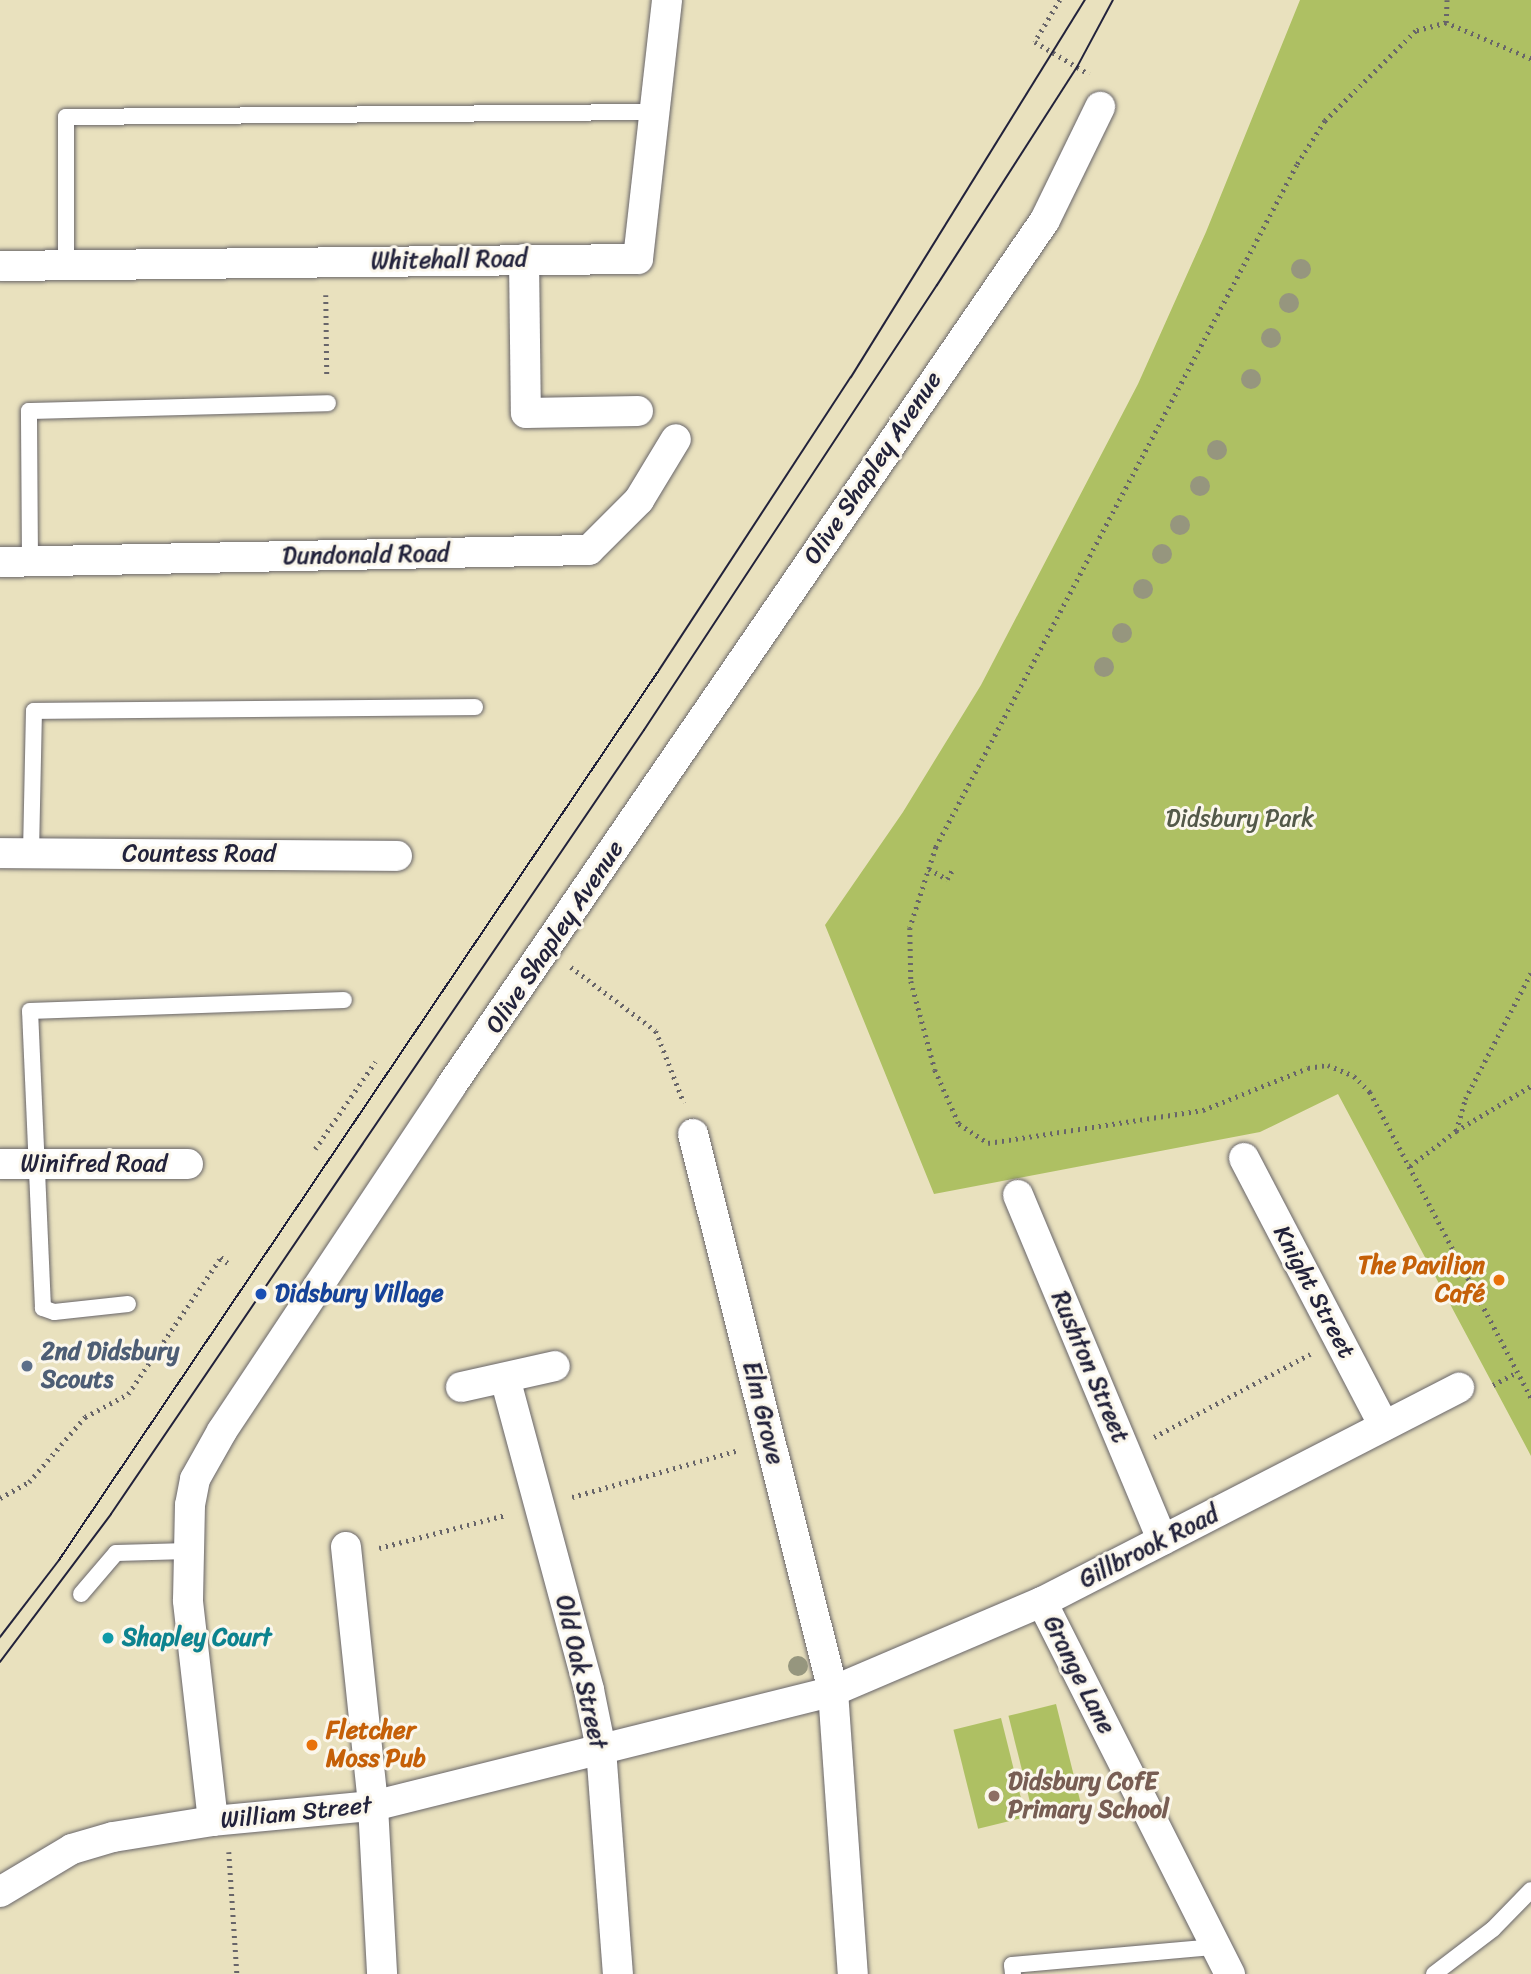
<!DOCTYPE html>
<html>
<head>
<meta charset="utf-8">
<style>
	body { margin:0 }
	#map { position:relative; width:1531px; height:1974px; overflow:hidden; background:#e9e1be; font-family:Sriracha,sans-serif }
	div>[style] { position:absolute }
	.green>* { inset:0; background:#aec063; transform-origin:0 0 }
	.path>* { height:4.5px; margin-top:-2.25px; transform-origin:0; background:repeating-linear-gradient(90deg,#686569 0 2px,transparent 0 7px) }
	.roads { filter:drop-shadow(0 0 2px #686569) drop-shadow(0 0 2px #686569) }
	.lane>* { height:16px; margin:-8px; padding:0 8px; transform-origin:8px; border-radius:8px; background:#fff }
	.street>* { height:30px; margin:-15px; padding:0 15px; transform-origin:15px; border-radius:15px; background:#fff }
	.tram>* { height:2px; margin:-1px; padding:0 1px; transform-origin:1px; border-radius:1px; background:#22223b }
	.trees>* { width:20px; height:20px; margin:-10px; border-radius:50%; background:#96967e }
	.dots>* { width:19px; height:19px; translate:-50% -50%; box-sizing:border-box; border:4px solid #fbf7ec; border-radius:50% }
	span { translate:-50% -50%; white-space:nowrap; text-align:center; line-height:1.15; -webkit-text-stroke:6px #fbf7ec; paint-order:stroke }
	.street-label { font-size:24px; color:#22223b }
	.park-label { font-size:24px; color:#535949 }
	.food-label { font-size:24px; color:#c56008; font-weight:700 }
	.right { translate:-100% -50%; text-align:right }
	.left { translate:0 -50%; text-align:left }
	.transit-label { font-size:24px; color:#164399; font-weight:700 }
	.service-label { font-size:24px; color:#4e5e75; font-weight:700 }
	.culture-label { font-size:24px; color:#0d838f; font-weight:700 }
	.education-label { font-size:24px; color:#785e54; font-weight:700 }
</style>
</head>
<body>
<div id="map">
	<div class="green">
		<i style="clip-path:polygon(1300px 0,1531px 0,1531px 1456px,1338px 1094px,1260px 1132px,934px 1194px,825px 925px,903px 812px,981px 685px,1138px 384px,1206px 232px)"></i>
		<i style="left:1056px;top:1704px;width:102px;height:49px;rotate:76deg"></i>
		<i style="left:1001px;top:1718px;width:102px;height:49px;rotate:76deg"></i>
	</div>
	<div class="path">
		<i style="left:1060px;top:0;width:49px;rotate:120.8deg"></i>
		<i style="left:1035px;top:42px;width:63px;rotate:30.7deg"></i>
		<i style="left:1446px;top:23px;width:23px;rotate:-88deg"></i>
		<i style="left:1531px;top:59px;width:92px;rotate:-157deg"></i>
		<i style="left:1446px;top:23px;width:31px;rotate:165deg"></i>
		<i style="left:1416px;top:31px;width:128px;rotate:135.3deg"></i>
		<i style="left:1325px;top:121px;width:52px;rotate:122.5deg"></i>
		<i style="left:1297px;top:165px;width:772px;rotate:117.89deg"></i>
		<i style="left:936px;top:847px;width:85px;rotate:107.8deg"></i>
		<i style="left:910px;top:928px;width:53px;rotate:88.9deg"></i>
		<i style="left:911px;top:981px;width:92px;rotate:74.9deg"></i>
		<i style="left:935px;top:1070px;width:59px;rotate:66deg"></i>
		<i style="left:959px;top:1124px;width:35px;rotate:33deg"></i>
		<i style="left:988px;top:1143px;width:218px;rotate:-8.7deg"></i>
		<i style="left:1203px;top:1110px;width:113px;rotate:-21.8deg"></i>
		<i style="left:1308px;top:1068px;width:20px;rotate:-9deg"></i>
		<i style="left:1328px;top:1065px;width:28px;rotate:23deg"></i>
		<i style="left:1354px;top:1076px;width:23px;rotate:45deg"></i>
		<i style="left:1370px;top:1092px;width:346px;rotate:62.2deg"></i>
		<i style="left:326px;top:295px;width:83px;rotate:89.3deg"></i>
		<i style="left:929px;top:869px;width:21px;rotate:29deg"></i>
		<i style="left:947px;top:879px;width:12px;rotate:-59deg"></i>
		<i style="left:571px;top:967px;width:106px;rotate:37deg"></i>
		<i style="left:656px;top:1031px;width:77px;rotate:68.7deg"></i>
		<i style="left:1456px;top:1131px;width:33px;rotate:-74deg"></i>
		<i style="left:1465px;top:1099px;width:142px;rotate:-62.4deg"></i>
		<i style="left:315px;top:1149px;width:106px;rotate:-55.4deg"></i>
		<i style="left:1410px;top:1166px;width:58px;rotate:-37.3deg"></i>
		<i style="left:1456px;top:1131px;width:87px;rotate:-31deg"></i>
		<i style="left:1493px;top:1385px;width:27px;rotate:-28deg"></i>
		<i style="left:1154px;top:1437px;width:177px;rotate:-28deg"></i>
		<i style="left:572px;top:1497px;width:173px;rotate:-15.7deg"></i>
		<i style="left:0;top:1498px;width:33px;rotate:-29deg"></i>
		<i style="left:29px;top:1482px;width:86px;rotate:-49.3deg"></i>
		<i style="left:85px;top:1417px;width:49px;rotate:-28.1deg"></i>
		<i style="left:128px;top:1394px;width:166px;rotate:-55.8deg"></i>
		<i style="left:221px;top:1257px;width:12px;rotate:42deg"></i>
		<i style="left:379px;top:1548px;width:131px;rotate:-14.6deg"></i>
		<i style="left:229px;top:1852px;width:122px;rotate:86.2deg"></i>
	</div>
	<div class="roads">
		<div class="lane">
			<i style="left:66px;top:265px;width:148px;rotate:-90deg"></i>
			<i style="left:66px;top:117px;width:589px;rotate:-0.49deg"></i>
			<i style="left:30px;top:562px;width:151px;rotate:-90.4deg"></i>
			<i style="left:29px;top:411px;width:299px;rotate:-1.5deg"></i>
			<i style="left:31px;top:853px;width:142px;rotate:-88.8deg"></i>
			<i style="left:34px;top:711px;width:441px;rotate:-0.5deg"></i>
			<i style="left:128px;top:1304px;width:74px;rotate:173.8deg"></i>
			<i style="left:54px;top:1312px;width:12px;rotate:-160deg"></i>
			<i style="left:43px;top:1308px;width:297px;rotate:-92.5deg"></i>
			<i style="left:30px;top:1011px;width:314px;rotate:-2deg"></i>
			<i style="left:81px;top:1594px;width:54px;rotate:-49.5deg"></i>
			<i style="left:116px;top:1553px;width:72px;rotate:-1.6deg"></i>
			<i style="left:1013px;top:1974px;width:9px;rotate:-96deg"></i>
			<i style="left:1012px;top:1965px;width:204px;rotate:-5.1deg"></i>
			<i style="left:1434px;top:1974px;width:74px;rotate:-37.3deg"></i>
			<i style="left:1493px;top:1929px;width:54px;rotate:-45.7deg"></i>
		</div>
		<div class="street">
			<i style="left:524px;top:259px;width:154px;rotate:89.3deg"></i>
			<i style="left:526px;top:413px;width:112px;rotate:-1deg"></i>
			<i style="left:0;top:266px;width:638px;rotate:-0.63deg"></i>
			<i style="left:638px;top:259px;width:261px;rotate:-83.6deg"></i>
			<i style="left:0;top:562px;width:589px;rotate:-1.17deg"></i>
			<i style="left:589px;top:550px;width:71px;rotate:-45deg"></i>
			<i style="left:639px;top:500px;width:71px;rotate:-58.8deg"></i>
			<i style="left:0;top:853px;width:397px;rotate:0.4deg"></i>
			<i style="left:693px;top:1134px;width:574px;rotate:75.89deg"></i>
			<i style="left:833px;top:1691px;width:284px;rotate:86deg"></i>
			<i style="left:1244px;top:1158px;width:302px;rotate:62.4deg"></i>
			<i style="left:0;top:1164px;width:188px"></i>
			<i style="left:1018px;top:1195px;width:374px;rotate:67.3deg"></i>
			<i style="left:505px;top:1378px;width:323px;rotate:74.9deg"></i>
			<i style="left:589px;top:1690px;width:60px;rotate:78.5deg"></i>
			<i style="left:601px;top:1749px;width:226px;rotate:85.7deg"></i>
			<i style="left:461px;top:1387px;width:96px;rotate:-12.6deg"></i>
			<i style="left:346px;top:1547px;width:260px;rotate:84deg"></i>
			<i style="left:373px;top:1806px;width:168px;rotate:86.9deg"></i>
			<i style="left:1042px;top:1602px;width:417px;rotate:63.2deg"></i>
			<i style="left:213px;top:1821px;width:222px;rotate:-96.5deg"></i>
			<i style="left:188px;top:1600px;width:95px;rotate:-88.8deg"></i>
			<i style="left:190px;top:1505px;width:26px;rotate:-79deg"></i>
			<i style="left:195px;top:1479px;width:55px;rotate:-60.6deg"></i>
			<i style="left:222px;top:1431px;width:414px;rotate:-56.4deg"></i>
			<i style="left:451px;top:1086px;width:1050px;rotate:-55.55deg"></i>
			<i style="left:1045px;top:220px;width:126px;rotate:-64deg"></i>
			<i style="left:0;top:1892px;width:84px;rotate:-30.8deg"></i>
			<i style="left:72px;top:1849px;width:43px;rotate:-16.3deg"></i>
			<i style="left:113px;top:1837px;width:101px;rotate:-9.1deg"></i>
			<i style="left:213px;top:1821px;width:161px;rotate:-5.4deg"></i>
			<i style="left:373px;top:1806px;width:474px;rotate:-14deg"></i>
			<i style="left:833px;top:1691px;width:227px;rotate:-23.1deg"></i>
			<i style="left:1042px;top:1602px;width:469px;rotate:-27.2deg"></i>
		</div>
	</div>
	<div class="tram">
		<i style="left:0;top:1637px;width:97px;rotate:-52.5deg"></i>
		<i style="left:59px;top:1560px;width:1073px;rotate:-56.01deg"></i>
		<i style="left:659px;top:670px;width:350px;rotate:-56.8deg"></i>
		<i style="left:851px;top:377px;width:444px;rotate:-58.2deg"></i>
		<i style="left:0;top:1662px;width:185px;rotate:-53.1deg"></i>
		<i style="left:111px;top:1514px;width:948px;rotate:-55.79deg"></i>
		<i style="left:644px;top:730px;width:533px;rotate:-56.64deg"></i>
		<i style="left:937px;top:285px;width:259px;rotate:-57.3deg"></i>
		<i style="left:1077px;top:67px;width:76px;rotate:-61.8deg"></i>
	</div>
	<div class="trees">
		<i style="left:1301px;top:269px"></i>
		<i style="left:1289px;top:303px"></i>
		<i style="left:1271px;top:338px"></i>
		<i style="left:1251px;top:379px"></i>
		<i style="left:1217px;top:450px"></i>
		<i style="left:1200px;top:486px"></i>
		<i style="left:1180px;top:525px"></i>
		<i style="left:1162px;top:554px"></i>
		<i style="left:1143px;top:589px"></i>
		<i style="left:1122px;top:633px"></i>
		<i style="left:1104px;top:667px"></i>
		<i style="left:798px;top:1666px"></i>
	</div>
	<div class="dots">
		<i style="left:1499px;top:1280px;background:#e8710a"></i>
		<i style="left:261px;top:1294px;background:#1a4fb4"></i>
		<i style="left:27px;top:1366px;background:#5c6f8a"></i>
		<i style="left:108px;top:1638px;background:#0f9aa8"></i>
		<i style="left:312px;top:1745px;background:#e8710a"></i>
		<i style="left:994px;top:1796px;background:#8d6e63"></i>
	</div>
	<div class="street-label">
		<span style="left:449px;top:260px;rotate:-1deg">Whitehall Road</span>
		<span style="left:873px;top:468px;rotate:-56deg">Olive Shapley Avenue</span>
		<span style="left:366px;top:555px;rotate:-1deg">Dundonald Road</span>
		<span style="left:199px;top:854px">Countess Road</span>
		<span style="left:555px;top:937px;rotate:-56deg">Olive Shapley Avenue</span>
		<span style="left:94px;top:1164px">Winifred Road</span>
		<span style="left:1314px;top:1292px;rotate:62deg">Knight Street</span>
		<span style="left:1090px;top:1367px;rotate:67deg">Rushton Street</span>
		<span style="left:763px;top:1413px;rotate:76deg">Elm Grove</span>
		<span style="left:1149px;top:1547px;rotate:-27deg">Gillbrook Road</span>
		<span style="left:581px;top:1672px;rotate:77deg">Old Oak Street</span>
		<span style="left:1079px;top:1675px;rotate:63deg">Grange Lane</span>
		<span style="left:296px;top:1813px;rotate:-6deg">William Street</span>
	</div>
	<div class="park-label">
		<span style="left:1240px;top:819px">Didsbury Park</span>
	</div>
	<div class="food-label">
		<span class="right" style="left:1485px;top:1280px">The Pavilion<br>Café</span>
		<span class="left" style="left:326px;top:1745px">Fletcher<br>Moss Pub</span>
	</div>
	<div class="transit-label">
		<span class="left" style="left:275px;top:1294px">Didsbury Village</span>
	</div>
	<div class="service-label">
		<span class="left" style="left:41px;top:1366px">2nd Didsbury<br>Scouts</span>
	</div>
	<div class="culture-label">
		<span class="left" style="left:122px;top:1638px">Shapley Court</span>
	</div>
	<div class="education-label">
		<span class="left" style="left:1008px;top:1796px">Didsbury CofE<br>Primary School</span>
	</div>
</div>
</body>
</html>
